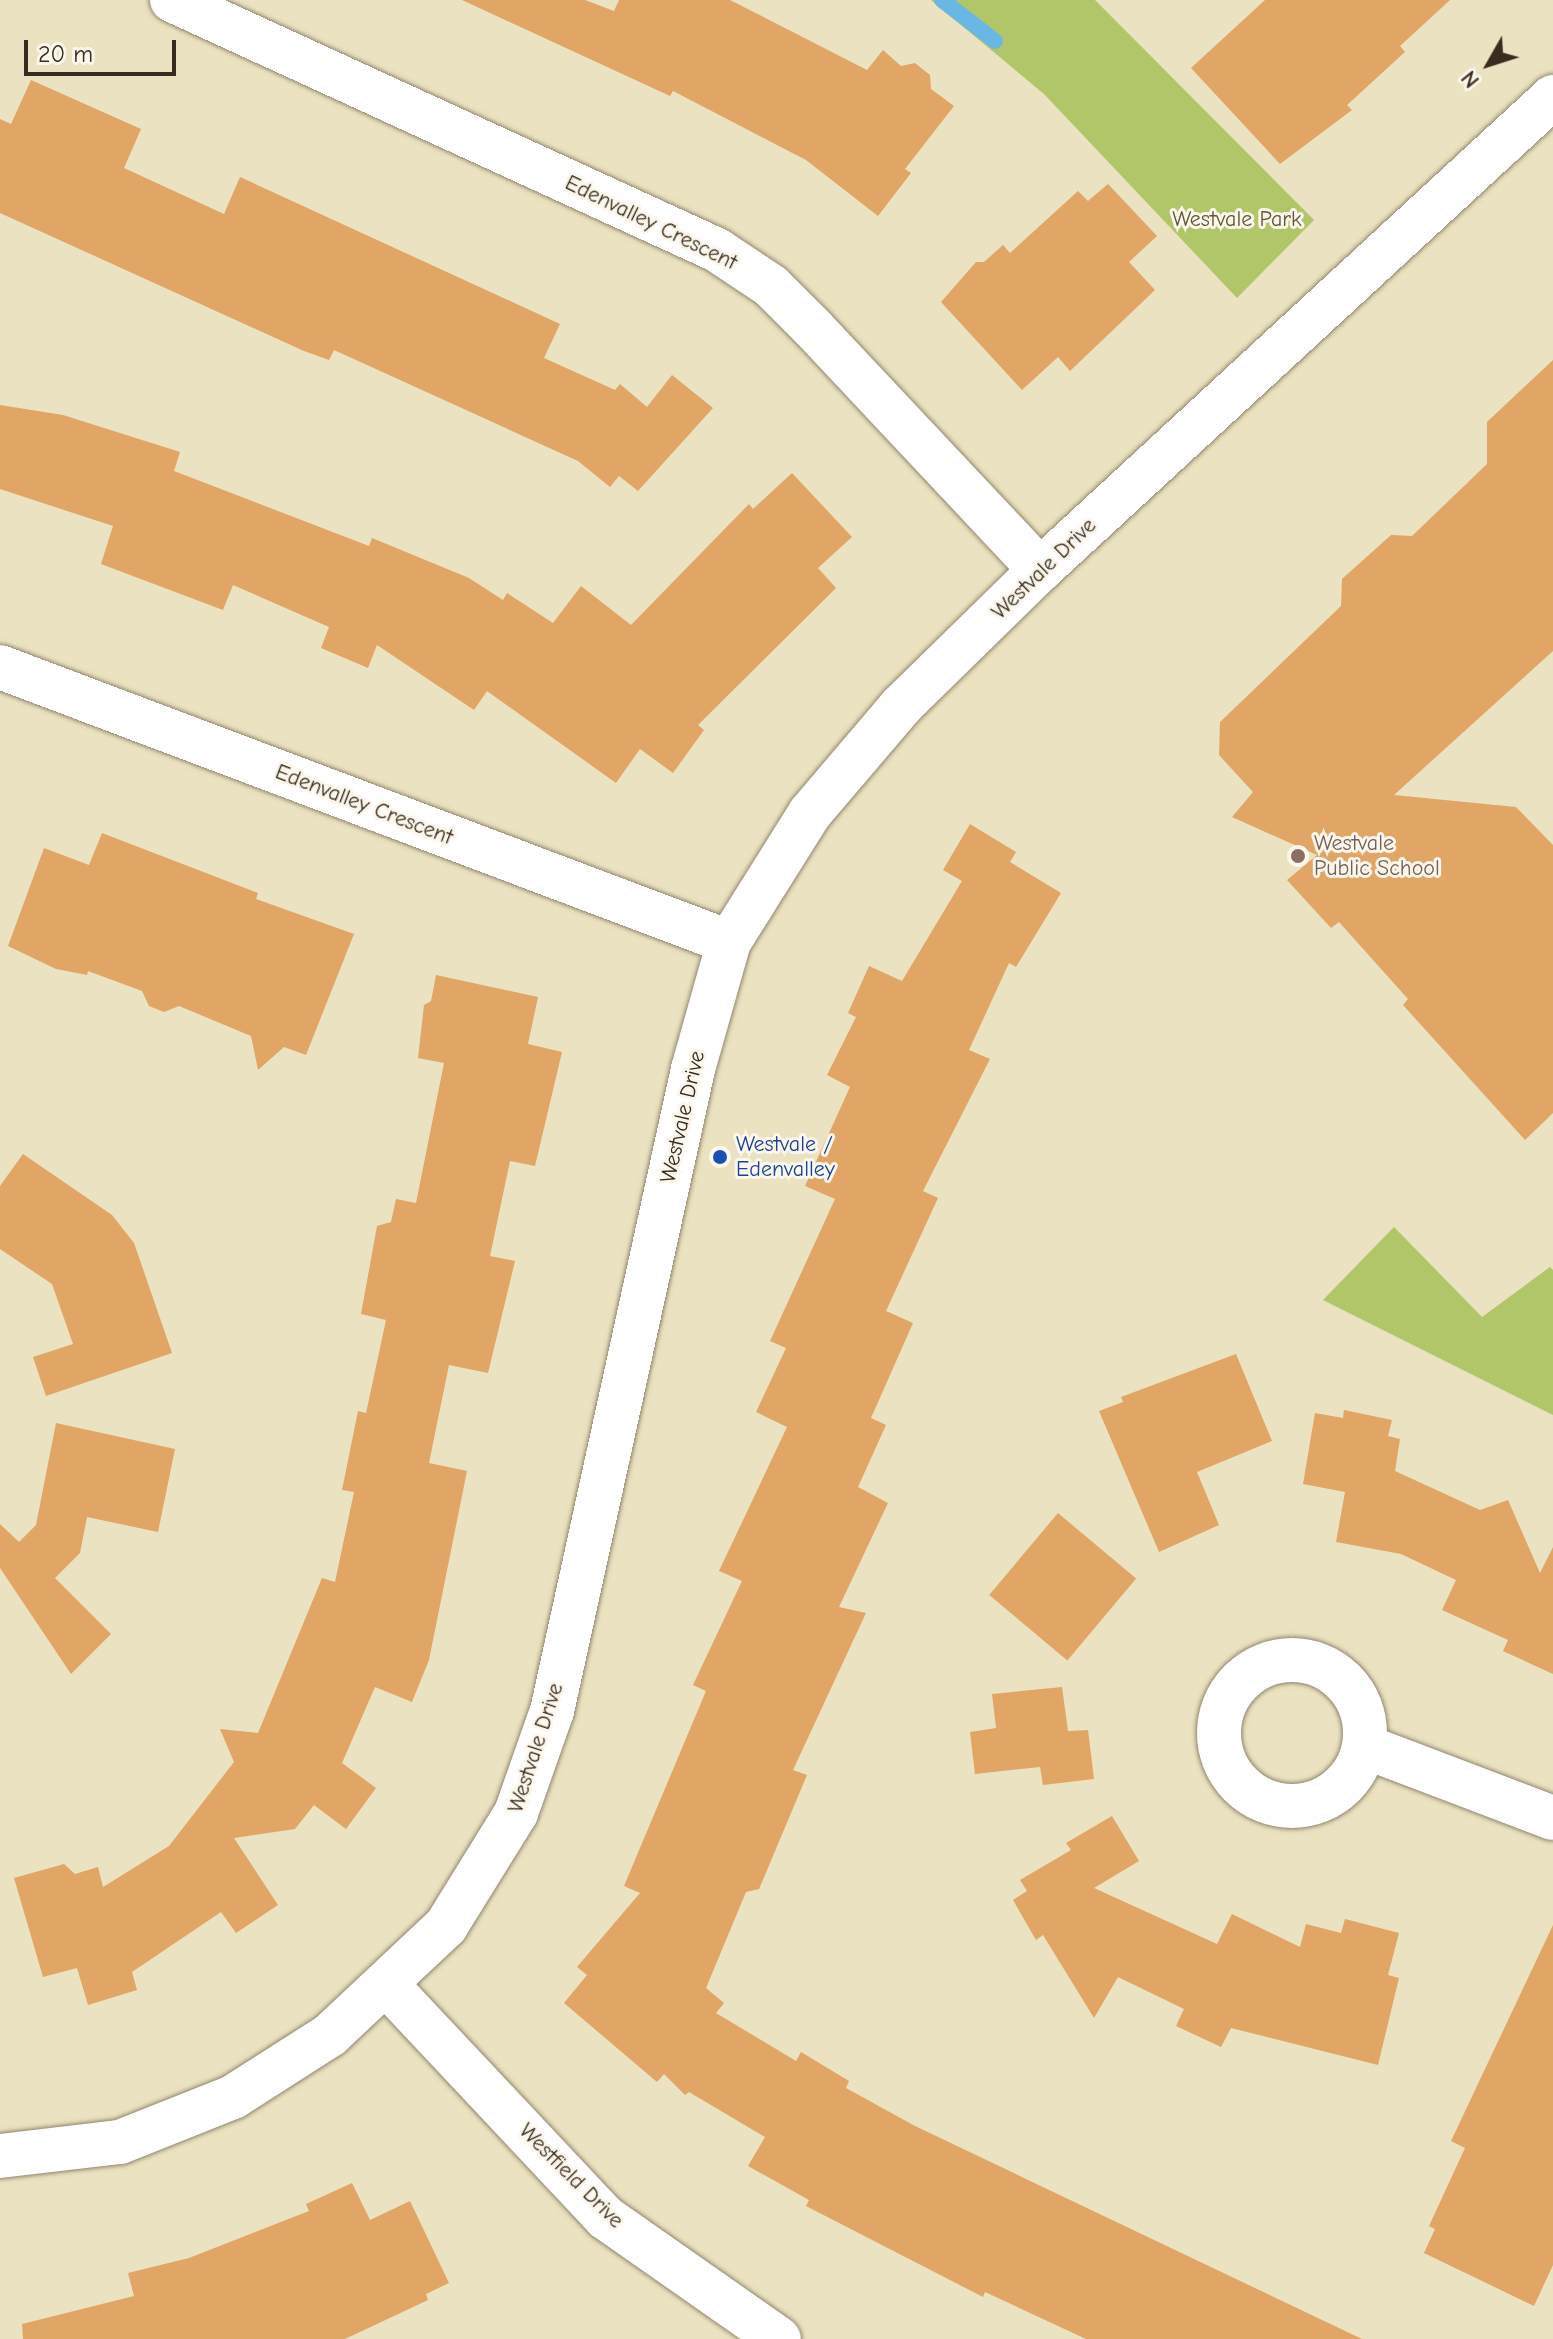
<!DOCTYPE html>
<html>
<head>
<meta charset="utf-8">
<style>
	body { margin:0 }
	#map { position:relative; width:1553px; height:2339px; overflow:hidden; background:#eae2c0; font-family:"Comic Neue",sans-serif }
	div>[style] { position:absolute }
	.green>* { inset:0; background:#b1c569 }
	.stream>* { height:16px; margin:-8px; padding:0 8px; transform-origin:8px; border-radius:8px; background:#6bb7e4 }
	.building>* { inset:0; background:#e1a566; transform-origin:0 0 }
	.roads { filter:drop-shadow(0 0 2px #92866f) drop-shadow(0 0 2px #92866f) }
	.street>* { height:44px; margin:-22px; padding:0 22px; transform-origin:22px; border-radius:22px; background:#fff }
	.street>.ring { margin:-22px; padding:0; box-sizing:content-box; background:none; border:44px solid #fff; border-radius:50% }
	.secondary>* { height:44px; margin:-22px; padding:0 22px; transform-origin:22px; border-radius:22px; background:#fff }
	.dots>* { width:22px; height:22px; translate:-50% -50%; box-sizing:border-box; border:4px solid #fbf7ec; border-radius:50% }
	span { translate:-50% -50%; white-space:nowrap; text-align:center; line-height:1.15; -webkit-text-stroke:6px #fbf7ec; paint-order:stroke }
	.park-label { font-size:22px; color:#5e5834 }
	.street-label { font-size:22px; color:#3b2a1e }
	.education-label { font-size:22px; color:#785e54 }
	.left { translate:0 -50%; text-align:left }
	.transit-label { font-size:22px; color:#164399 }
	.north { position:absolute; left:1449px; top:24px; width:80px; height:80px; -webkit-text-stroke:6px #fbf7ec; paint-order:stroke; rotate:231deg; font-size:22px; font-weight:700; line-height:32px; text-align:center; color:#3b2a1e }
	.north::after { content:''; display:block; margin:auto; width:28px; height:36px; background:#3b2a1e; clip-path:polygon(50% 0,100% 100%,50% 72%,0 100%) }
	.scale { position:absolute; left:24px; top:40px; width:152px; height:36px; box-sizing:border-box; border:4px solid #3b2a1e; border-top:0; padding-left:10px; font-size:24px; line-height:28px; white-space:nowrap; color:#3b2a1e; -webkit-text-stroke:6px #fbf7ec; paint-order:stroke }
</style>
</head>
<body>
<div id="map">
	<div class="green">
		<i style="clip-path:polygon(931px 0,1095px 0,1314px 220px,1237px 298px,1044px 94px)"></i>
		<i style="clip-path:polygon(1394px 1227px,1482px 1317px,1550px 1267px,1553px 1270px,1553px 1415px,1323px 1300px)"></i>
	</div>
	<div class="stream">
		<i style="left:942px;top:0;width:67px;rotate:37.7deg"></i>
	</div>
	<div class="building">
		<i style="clip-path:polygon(462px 0,585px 0,614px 11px,619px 0,730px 0,867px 70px,883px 50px,901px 66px,915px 63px,930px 75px,931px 89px,954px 106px,905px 169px,911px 173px,878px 216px,806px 160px,673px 91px,670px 96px)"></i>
		<i style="clip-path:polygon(1265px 0,1450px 0,1400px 46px,1405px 52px,1347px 105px,1352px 110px,1280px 164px,1191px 68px)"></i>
		<i style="clip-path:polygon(31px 80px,141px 129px,124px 168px,224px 214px,240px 177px,560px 324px,544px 358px,615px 390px,620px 384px,647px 407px,672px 375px,713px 408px,638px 491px,619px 476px,610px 487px,578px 461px,334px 350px,329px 360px,304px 351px,0 213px,0 119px,11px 124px)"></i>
		<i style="clip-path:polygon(1108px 184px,1157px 236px,1129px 262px,1155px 290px,1070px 371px,1058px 357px,1022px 390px,941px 302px,976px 262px,984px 262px,1003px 245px,1010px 253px,1078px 191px,1088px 201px)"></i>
		<i style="clip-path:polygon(1553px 360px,1553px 651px,1394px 795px,1516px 807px,1553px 845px,1553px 1113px,1525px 1140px,1403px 1005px,1408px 999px,1339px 922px,1331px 928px,1287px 880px,1317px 855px,1232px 817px,1253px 792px,1219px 755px,1220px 722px,1341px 606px,1342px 579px,1391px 535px,1412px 536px,1487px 464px,1487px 422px)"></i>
		<i style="clip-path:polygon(0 405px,63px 415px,180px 452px,174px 471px,369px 546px,372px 538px,469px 578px,503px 600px,507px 593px,553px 623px,581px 586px,631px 625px,749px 504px,753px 509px,792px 473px,852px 537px,818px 568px,836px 588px,698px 725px,704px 730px,673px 773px,640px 749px,616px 783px,487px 691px,474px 710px,377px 645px,368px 668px,321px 648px,329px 627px,233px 585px,223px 610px,101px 564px,113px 526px,0 489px)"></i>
		<i style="clip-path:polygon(970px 824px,1016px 852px,1010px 862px,1061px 893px,1016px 967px,1009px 963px,969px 1050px,990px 1059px,923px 1191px,938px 1198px,886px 1311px,913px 1323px,871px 1418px,886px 1425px,858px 1487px,888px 1503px,839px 1607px,866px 1613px,793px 1770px,807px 1775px,759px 1889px,746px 1892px,706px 1988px,724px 2003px,716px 2013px,796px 2061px,801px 2052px,849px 2081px,846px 2088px,915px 2126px,1362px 2339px,1086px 2339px,985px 2292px,983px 2297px,806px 2206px,809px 2200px,748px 2166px,765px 2137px,689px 2092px,685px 2095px,664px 2074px,657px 2082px,564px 2003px,587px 1975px,577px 1967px,640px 1893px,624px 1886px,706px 1691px,693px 1685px,742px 1581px,719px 1571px,787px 1427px,756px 1412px,786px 1348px,770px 1341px,835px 1199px,805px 1186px,850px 1087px,827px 1075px,856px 1017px,848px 1013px,869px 966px,902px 981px,962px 881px,943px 870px)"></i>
		<i style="clip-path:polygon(102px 833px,258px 893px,256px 899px,354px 934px,306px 1055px,284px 1047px,258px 1070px,251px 1036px,179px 1006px,164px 1012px,149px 1006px,142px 991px,88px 971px,87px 975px,56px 969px,8px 946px,44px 848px,89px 865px)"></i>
		<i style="clip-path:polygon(436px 975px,538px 997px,528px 1044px,562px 1052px,535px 1166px,510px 1161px,490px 1256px,515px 1261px,488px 1373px,449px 1365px,429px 1463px,467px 1471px,429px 1660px,412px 1702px,375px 1687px,342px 1763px,376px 1788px,346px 1829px,314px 1805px,295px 1829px,234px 1838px,278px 1905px,236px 1933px,221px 1912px,132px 1972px,137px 1990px,88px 2005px,77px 1968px,43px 1977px,14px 1878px,64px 1864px,75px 1874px,98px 1867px,103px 1887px,169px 1846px,234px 1762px,220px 1729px,258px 1733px,322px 1578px,335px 1582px,354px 1492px,342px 1490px,358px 1411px,366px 1413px,386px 1320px,361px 1314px,377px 1226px,391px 1222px,396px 1199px,416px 1203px,444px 1063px,418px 1058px,424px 1005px,431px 1001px)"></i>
		<i style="clip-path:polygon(23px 1154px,112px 1215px,134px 1243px,172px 1353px,46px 1396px,33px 1357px,73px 1344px,52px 1284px,0 1249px,0 1186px)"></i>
		<i style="clip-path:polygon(1236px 1354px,1272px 1441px,1197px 1472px,1219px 1525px,1159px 1552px,1099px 1411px,1123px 1402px,1121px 1397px)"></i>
		<i style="clip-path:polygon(1344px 1410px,1392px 1420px,1388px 1436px,1400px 1439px,1395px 1471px,1480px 1510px,1508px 1500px,1540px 1573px,1553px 1547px,1553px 1674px,1503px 1651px,1508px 1640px,1442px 1610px,1456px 1580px,1401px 1554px,1336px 1542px,1345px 1492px,1303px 1484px,1315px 1413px,1343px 1418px)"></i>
		<i style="clip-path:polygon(56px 1423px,175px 1449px,158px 1532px,87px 1517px,80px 1553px,55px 1578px,111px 1634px,71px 1674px,0 1568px,0 1524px,19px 1542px,36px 1525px)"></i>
		<i style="left:1058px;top:1513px;width:102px;height:107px;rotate:40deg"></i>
		<i style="clip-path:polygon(1062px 1687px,1068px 1731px,1088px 1730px,1094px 1779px,1043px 1785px,1040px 1767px,975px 1774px,970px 1732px,996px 1728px,992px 1694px)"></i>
		<i style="clip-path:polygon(1112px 1816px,1139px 1861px,1094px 1888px,1217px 1944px,1232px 1914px,1300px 1947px,1306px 1924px,1341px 1933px,1345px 1919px,1399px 1933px,1388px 1975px,1399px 1978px,1378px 2065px,1231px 2028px,1221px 2047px,1176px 2026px,1184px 2009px,1118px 1977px,1094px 2018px,1043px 1935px,1036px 1940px,1013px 1900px,1027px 1891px,1020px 1880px,1071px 1850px,1066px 1843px)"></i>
		<i style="clip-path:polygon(1553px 1925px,1553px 2265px,1534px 2306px,1424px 2253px,1435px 2229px,1429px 2226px,1465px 2148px,1451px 2141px)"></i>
		<i style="clip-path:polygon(352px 2183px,370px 2220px,410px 2201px,449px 2283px,426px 2294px,428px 2300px,345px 2339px,23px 2339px,22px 2324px,134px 2296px,128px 2273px,189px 2258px,309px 2211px,306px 2204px)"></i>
	</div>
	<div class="roads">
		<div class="street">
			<i style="left:172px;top:0;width:600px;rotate:24.64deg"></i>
			<i style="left:717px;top:250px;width:65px;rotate:33.7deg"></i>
			<i style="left:771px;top:286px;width:61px;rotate:45deg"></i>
			<i style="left:814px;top:329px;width:330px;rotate:46.8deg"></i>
			<i style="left:0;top:667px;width:779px;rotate:20.67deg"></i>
			<i class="ring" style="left:1219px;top:1660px;width:102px;height:102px"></i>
			<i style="left:1366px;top:1747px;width:200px;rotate:20.8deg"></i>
			<i style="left:386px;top:1984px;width:321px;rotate:46.8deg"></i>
			<i style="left:606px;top:2218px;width:211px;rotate:35deg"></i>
		</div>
		<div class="secondary">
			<i style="left:0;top:2156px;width:121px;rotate:-6.7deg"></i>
			<i style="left:120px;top:2142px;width:122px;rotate:-21.7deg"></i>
			<i style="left:233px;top:2097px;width:115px;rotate:-32.6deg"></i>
			<i style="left:330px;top:2035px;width:159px;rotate:-43.2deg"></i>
			<i style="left:446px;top:1926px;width:133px;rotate:-58.2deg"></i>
			<i style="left:516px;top:1813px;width:108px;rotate:-70.6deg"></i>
			<i style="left:552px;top:1711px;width:657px;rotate:-77.61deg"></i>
			<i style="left:693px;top:1069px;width:132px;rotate:-74.2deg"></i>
			<i style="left:729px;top:942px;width:152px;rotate:-57.9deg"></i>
			<i style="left:810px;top:813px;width:140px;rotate:-49.6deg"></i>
			<i style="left:901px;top:706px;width:194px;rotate:-44.4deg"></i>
			<i style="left:1040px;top:570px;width:698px;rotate:-42.68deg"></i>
		</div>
	</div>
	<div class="dots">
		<i style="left:1298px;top:856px;background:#8d6e63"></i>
		<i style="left:720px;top:1157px;background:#1a4fb4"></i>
	</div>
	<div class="park-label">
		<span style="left:1237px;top:220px">Westvale Park</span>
	</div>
	<div class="street-label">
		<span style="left:651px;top:223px;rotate:26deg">Edenvalley Crescent</span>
		<span style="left:1044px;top:569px;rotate:-44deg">Westvale Drive</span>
		<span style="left:364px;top:805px;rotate:21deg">Edenvalley Crescent</span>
		<span style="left:683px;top:1117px;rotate:-77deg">Westvale Drive</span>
		<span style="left:536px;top:1748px;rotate:-72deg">Westvale Drive</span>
		<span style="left:571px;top:2176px;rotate:45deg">Westfield Drive</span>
	</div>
	<div class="education-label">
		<span class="left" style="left:1314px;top:856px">Westvale<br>Public School</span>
	</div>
	<div class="transit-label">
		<span class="left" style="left:736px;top:1157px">Westvale /<br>Edenvalley</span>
	</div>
	<div class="north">N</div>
	<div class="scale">20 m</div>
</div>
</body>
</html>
